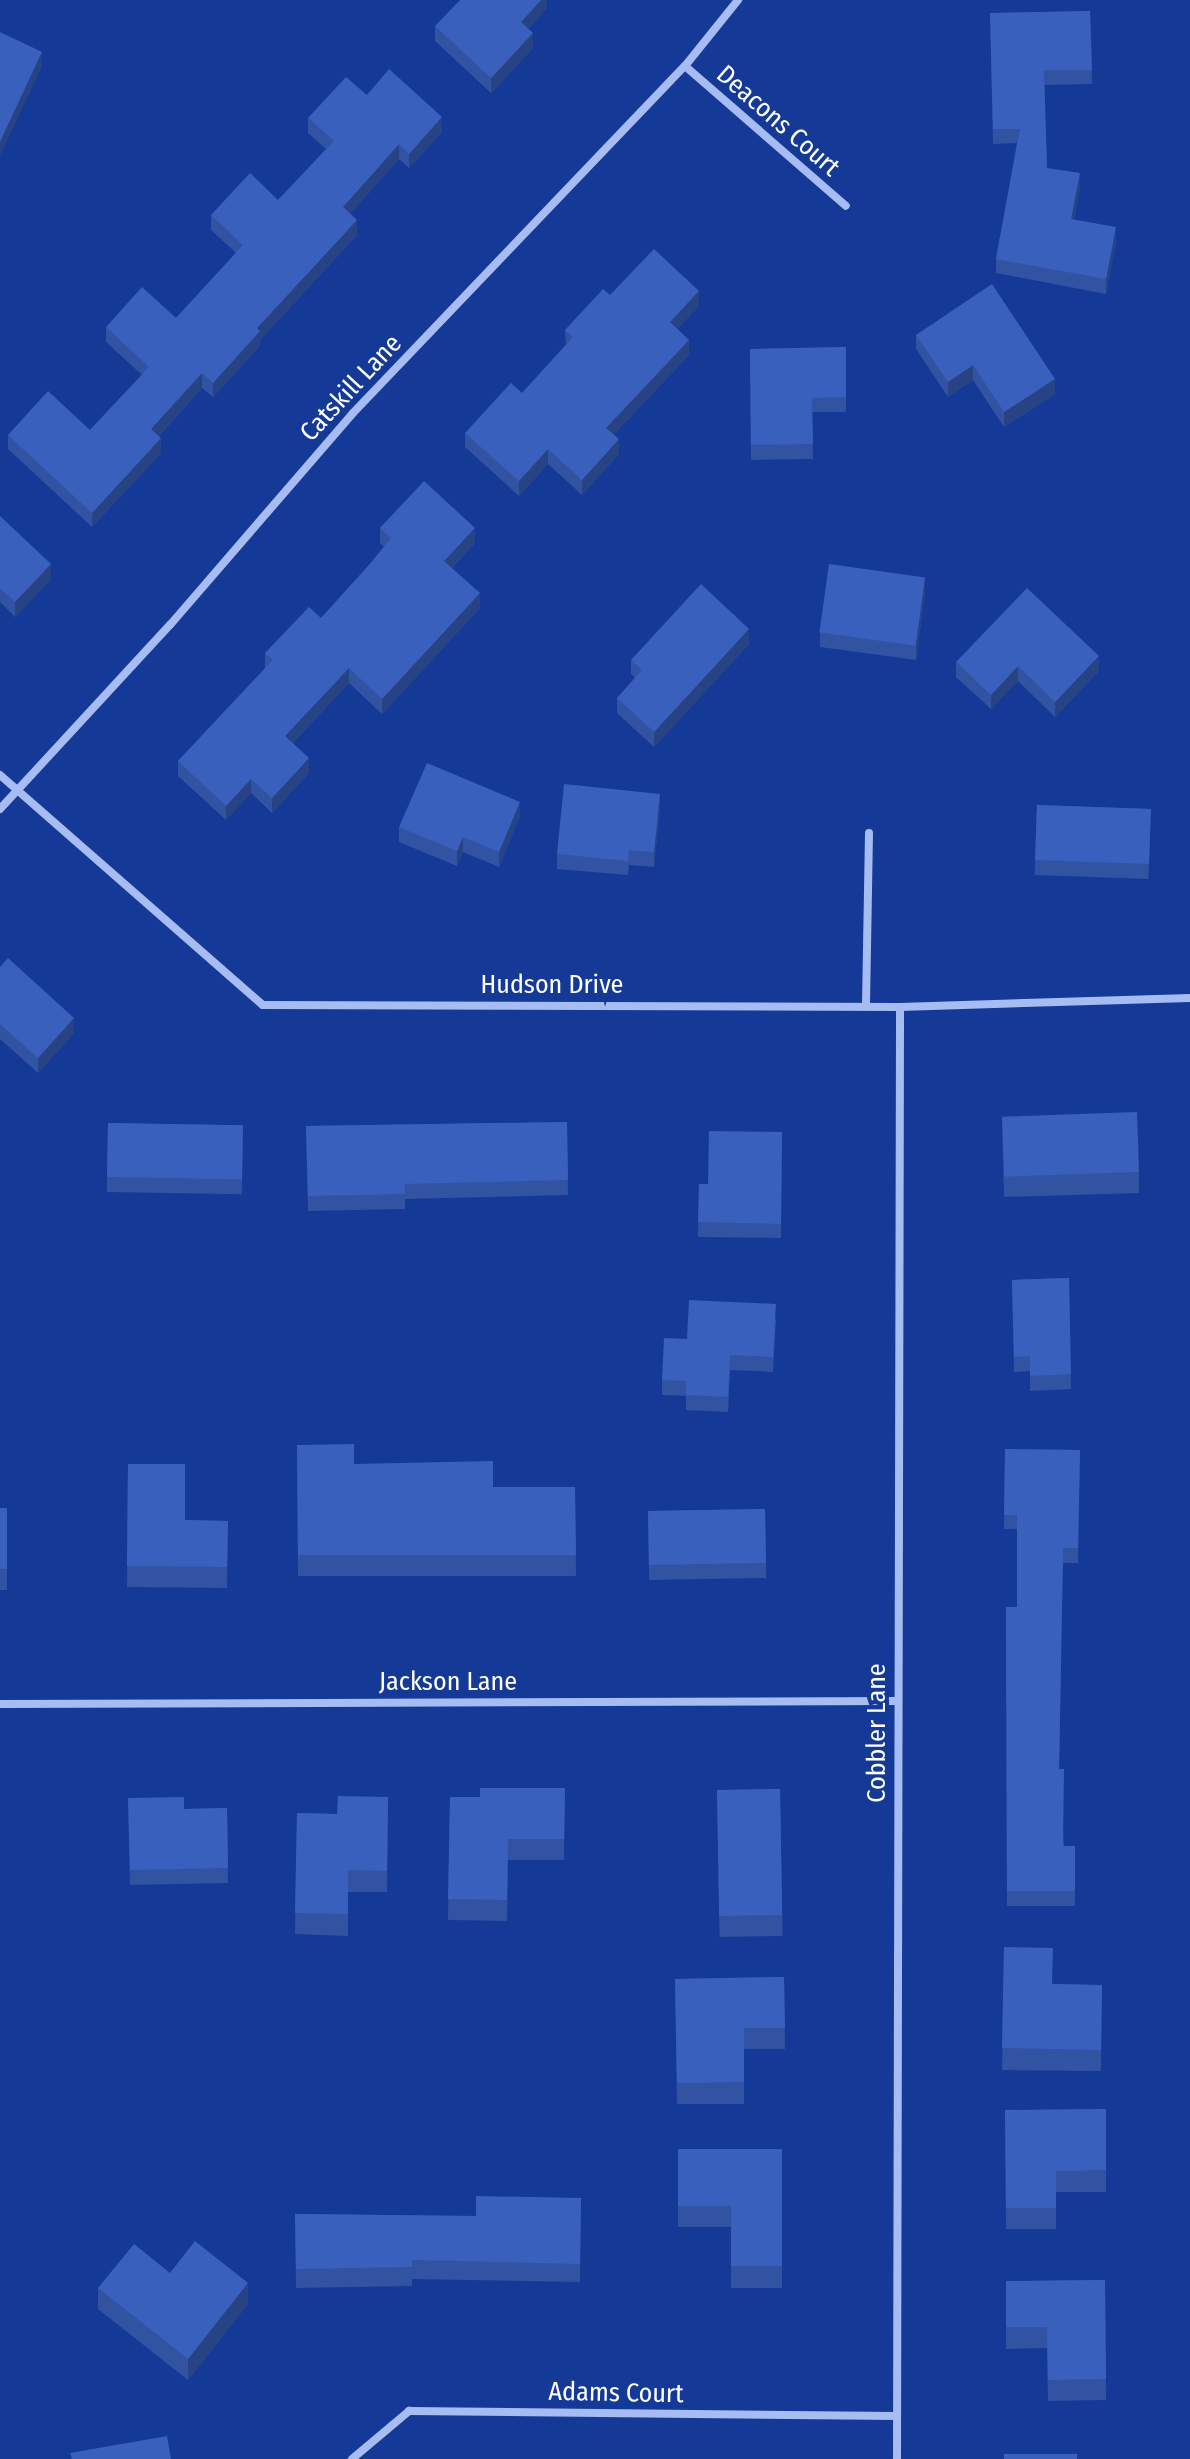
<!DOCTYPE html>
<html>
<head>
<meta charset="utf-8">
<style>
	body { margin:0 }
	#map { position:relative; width:1190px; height:2459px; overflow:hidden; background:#153996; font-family:"Fira Sans Condensed",sans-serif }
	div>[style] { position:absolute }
	.street>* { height:8px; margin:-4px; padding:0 4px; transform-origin:4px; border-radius:4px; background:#a6bcf2 }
	.wall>* { inset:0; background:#3153a2; transform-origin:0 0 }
	.shaded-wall>* { inset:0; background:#284384 }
	.building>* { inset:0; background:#3960bc; transform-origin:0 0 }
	span { translate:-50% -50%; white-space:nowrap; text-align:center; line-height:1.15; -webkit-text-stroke:8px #153996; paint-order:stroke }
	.street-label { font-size:26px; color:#fff }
</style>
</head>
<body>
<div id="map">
	<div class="street">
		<i style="left:685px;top:66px;width:213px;rotate:41deg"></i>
		<i style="left:0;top:775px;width:349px;rotate:41.2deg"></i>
		<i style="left:263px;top:1005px;width:637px;rotate:0.18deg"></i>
		<i style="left:900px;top:1007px;width:290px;rotate:-1.8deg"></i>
		<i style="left:0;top:809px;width:251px;rotate:-47.3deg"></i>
		<i style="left:170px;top:625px;width:280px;rotate:-49.2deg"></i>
		<i style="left:353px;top:413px;width:480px;rotate:-46.3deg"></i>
		<i style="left:685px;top:66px;width:85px;rotate:-51.2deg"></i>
		<i style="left:866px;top:1005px;width:172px;rotate:-89deg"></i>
		<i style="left:0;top:1704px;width:897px;rotate:-0.19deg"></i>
		<i style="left:352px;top:2459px;width:75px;rotate:-40.1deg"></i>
		<i style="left:409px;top:2411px;width:488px;rotate:0.6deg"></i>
		<i style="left:897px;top:2459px;width:1452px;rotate:-89.88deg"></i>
	</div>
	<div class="wall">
		<i style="clip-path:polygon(547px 0,547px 8px,528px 29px,533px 48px,491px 93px,435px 41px,435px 26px)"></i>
		<i style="clip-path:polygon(1090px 11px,1092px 84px,1044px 85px,1047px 168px,1080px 188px,1074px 219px,1116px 242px,1106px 294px,996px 273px,996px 259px,1017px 143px,993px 144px,990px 13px)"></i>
		<i style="clip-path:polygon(367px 95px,442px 132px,409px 168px,399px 159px,350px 214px,357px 235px,260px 340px,260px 346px,213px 397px,202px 388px,159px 436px,161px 453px,92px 527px,8px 449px,8px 435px,90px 430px,142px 375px,106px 342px,106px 327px,176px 318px,236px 253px,211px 230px,211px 215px,278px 200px,326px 149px,308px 133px,308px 118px)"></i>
		<i style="clip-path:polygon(610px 295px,699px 306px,677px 329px,689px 355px,614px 434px,619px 454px,582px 495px,548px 464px,519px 496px,465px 447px,465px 433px,522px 393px,566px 345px,565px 330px)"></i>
		<i style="clip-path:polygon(916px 335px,1055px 394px,1004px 427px,973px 380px,948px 397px,916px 349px)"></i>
		<i style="clip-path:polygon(846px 347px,846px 412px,812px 412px,813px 459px,751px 460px,750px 349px)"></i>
		<i style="clip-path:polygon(0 516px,51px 579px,15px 617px,0 602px)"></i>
		<i style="clip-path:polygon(380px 528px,475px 543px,452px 568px,480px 608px,382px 714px,349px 683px,293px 743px,309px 773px,272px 813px,251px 793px,226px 820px,178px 776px,178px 761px,265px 668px,265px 653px,321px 618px,369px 565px,384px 547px,380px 543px)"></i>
		<i style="clip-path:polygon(925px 592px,916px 660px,820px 647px,820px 632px)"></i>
		<i style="clip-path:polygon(749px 644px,654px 747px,617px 713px,617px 698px,635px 678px,631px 674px,631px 660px)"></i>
		<i style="clip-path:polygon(956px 662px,1099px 671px,1055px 717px,1018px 681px,991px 709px,956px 677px)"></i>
		<i style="left:1037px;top:805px;width:114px;height:70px;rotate:2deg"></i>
		<i style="clip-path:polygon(660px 808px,654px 867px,629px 865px,628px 875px,557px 869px,557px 854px)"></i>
		<i style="clip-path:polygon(520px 816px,499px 867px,463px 852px,457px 866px,399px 842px,399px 827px)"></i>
		<i style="clip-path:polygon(0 967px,74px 1033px,38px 1073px,0 1039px)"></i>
		<i style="clip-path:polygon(1002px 1116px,1139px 1172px,1139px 1193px,1004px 1197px)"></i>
		<i style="clip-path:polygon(567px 1122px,568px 1195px,405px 1199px,405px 1209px,308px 1211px,306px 1126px)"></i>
		<i style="left:108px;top:1123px;width:135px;height:69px;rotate:1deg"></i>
		<i style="clip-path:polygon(782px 1132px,781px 1238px,698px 1237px,699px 1184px,708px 1184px)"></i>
		<i style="clip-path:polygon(1069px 1278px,1071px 1389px,1030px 1391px,1030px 1371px,1014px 1372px,1012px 1280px)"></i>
		<i style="clip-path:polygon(776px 1319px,773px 1372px,730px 1370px,728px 1412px,686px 1410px,686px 1396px,662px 1395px,662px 1380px,687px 1339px)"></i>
		<i style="clip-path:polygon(297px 1445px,354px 1464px,493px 1487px,575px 1487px,576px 1576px,298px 1576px)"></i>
		<i style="clip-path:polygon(1005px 1449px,1080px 1450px,1078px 1563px,1063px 1563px,1059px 1769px,1064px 1846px,1075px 1846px,1075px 1906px,1007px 1906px,1006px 1607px,1017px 1607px,1017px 1529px,1004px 1529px)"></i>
		<i style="clip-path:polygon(128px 1464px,185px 1520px,228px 1521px,227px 1588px,127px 1587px)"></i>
		<i style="left:0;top:1508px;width:7px;height:82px"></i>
		<i style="left:765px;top:1509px;width:69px;height:117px;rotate:89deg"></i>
		<i style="clip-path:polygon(565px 1788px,564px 1860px,508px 1860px,507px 1921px,448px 1920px,450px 1797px,480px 1797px)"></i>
		<i style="left:780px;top:1789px;width:147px;height:63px;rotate:89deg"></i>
		<i style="clip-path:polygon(388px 1797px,387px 1892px,348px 1892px,348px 1936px,295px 1934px,297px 1813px,337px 1814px)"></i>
		<i style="clip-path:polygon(128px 1798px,184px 1809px,227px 1808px,228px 1883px,130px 1885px)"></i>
		<i style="clip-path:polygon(1004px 1947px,1052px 1984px,1102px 1985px,1101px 2071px,1002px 2070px)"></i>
		<i style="clip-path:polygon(784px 1977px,785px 2049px,744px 2049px,744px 2104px,677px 2104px,675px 1979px)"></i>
		<i style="clip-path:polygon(1106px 2109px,1106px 2192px,1056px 2192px,1056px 2229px,1006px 2229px,1005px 2110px)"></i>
		<i style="clip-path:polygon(678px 2149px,782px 2149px,782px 2288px,731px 2288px,731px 2227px,678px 2227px)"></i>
		<i style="clip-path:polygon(581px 2198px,580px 2282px,412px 2279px,412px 2286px,296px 2288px,295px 2214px,476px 2216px)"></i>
		<i style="clip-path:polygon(170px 2273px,248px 2304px,188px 2380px,98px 2309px,98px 2288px)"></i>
		<i style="clip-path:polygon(1105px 2280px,1106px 2400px,1048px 2401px,1047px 2348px,1006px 2349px,1006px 2281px)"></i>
	</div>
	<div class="shaded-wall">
		<i style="clip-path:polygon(541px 0,547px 0,547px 8px,521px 37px,521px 22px)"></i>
		<i style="clip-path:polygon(533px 33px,533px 48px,491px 93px,491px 78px)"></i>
		<i style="clip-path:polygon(42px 52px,42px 66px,0 156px,0 142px)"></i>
		<i style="clip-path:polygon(442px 117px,442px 132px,409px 168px,409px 154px)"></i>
		<i style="clip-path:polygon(399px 144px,399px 159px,343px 222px,343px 207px)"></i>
		<i style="clip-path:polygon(1080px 173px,1080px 188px,1071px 233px,1071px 219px)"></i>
		<i style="clip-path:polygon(357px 220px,357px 235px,260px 340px,260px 346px,213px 397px,213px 383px,257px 328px)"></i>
		<i style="clip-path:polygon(1116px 227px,1116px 242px,1106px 294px,1106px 279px)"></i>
		<i style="clip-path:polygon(699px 291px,699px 306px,670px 337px,670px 322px)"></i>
		<i style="clip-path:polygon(689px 340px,689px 355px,606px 442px,606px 428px)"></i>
		<i style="clip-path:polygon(973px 365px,973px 380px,948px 397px,948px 382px)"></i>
		<i style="clip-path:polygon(202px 373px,202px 388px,151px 444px,151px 429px)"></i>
		<i style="clip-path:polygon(1055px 379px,1055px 394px,1004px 427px,1004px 412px)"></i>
		<i style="clip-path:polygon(161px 438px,161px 453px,92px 527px,92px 513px)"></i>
		<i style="clip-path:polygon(619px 439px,619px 454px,582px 495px,582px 480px)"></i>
		<i style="clip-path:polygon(548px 449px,548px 464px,519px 496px,519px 481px)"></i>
		<i style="clip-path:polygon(475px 528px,475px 543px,444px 576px,444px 561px)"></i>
		<i style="clip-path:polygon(51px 564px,51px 579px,15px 617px,15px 602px)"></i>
		<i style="clip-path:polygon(925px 577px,925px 592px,916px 660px,916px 645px)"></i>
		<i style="clip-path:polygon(480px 593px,480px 608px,382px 714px,382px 699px)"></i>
		<i style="clip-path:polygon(749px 629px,749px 644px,654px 747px,654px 732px)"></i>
		<i style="clip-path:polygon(1099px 656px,1099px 671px,1055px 717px,1055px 702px)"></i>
		<i style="clip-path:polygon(1018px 666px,1018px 681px,991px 709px,991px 695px)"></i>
		<i style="clip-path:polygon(349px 668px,349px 683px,285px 751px,285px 736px)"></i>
		<i style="clip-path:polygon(309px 758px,309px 773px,272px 813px,272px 798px)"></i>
		<i style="clip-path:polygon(251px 779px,251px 793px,226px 820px,226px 806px)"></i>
		<i style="clip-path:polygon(660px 794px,660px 808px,654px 867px,654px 852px)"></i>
		<i style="clip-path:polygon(520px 802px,520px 816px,499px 867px,499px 852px)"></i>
		<i style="clip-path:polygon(463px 837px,463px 852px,457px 866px,457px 851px)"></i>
		<i style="clip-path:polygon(74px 1018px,74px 1033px,38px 1073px,38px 1058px)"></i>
		<i style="clip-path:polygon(248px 2283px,248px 2304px,188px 2380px,188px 2359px)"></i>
	</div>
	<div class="building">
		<i style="clip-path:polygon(460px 0,541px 0,521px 22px,533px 33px,491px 78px,435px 26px)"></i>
		<i style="clip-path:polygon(1090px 11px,1092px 70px,1044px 70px,1047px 168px,1080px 173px,1071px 219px,1116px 227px,1106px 279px,996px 259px,1020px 129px,993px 129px,990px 13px)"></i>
		<i style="clip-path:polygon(0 32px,42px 52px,0 142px)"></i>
		<i style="clip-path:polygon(389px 69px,442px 117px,409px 154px,399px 144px,343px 207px,357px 220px,257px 328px,260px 331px,213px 383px,202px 373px,151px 429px,161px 438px,92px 513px,8px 435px,48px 391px,90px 430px,149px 367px,106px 327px,142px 287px,176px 318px,243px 245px,211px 215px,250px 173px,278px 200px,334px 141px,308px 118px,346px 77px,367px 95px)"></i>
		<i style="clip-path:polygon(654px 249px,699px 291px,670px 322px,689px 340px,606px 428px,619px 439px,582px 480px,548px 449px,519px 481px,465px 433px,511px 383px,522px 393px,573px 337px,565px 330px,603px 289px,610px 295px)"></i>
		<i style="clip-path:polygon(992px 284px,1055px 379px,1004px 412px,973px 365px,948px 382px,916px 335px)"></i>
		<i style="clip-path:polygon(846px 347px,846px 397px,812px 398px,813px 444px,751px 445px,750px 349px)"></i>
		<i style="clip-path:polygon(424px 481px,475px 528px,444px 561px,480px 593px,382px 699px,349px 668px,285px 736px,309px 758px,272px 798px,251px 779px,226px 806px,178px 761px,273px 660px,265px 653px,309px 607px,321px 618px,369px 565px,391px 538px,380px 528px)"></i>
		<i style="clip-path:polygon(0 516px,51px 564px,15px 602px,0 588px)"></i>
		<i style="left:829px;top:564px;width:97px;height:69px;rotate:8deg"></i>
		<i style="clip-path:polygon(701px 584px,749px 629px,654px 732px,617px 698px,642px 670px,631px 660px)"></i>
		<i style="clip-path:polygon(1027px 588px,1099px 656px,1055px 702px,1018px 666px,991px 695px,956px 662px)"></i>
		<i style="clip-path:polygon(427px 763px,520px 802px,499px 852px,463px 837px,457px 851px,399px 827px)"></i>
		<i style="clip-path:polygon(564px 784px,660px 794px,654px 852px,629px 850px,628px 861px,557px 854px)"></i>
		<i style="left:1037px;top:805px;width:114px;height:55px;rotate:2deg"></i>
		<i style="clip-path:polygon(8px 958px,74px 1018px,38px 1058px,0 1024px,0 967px)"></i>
		<i style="left:1137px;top:1112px;width:60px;height:135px;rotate:88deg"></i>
		<i style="clip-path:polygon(567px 1122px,568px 1180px,405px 1184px,405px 1194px,308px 1196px,306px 1126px)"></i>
		<i style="left:108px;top:1123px;width:135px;height:54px;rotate:1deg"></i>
		<i style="clip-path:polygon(709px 1131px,782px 1132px,781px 1224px,698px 1222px,699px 1184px,708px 1184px)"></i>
		<i style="clip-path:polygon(1069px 1278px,1071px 1374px,1030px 1376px,1030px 1356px,1014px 1357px,1012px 1280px)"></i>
		<i style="clip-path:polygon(689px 1300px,776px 1304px,773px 1357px,730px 1355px,728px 1397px,686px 1395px,686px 1381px,662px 1380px,664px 1338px,687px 1339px)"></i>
		<i style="clip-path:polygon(354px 1444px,354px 1464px,493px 1461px,493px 1487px,575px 1487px,576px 1555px,298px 1555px,297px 1445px)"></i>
		<i style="clip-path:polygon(1005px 1449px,1080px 1450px,1078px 1548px,1063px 1548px,1059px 1769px,1064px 1769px,1063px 1846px,1075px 1846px,1075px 1891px,1007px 1891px,1006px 1607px,1017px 1607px,1017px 1515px,1004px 1515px)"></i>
		<i style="clip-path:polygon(128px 1464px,185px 1464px,185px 1520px,228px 1521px,227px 1567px,127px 1566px)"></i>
		<i style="left:0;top:1508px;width:7px;height:61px"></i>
		<i style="left:765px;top:1509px;width:54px;height:117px;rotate:89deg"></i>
		<i style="clip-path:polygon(480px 1788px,565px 1788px,564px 1839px,508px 1839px,507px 1900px,448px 1899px,450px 1797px,480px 1797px)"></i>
		<i style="left:780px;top:1789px;width:126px;height:63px;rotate:89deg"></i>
		<i style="clip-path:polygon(338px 1796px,388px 1797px,387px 1871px,348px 1870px,348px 1914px,295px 1913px,297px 1813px,337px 1814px)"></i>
		<i style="clip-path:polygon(184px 1797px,184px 1809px,227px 1808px,228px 1868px,130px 1870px,128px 1798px)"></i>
		<i style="clip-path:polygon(1004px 1947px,1053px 1948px,1052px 1984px,1102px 1985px,1101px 2050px,1002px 2048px)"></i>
		<i style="clip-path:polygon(784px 1977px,785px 2028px,744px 2028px,744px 2082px,677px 2083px,675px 1979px)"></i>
		<i style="clip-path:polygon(1106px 2109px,1106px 2170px,1056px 2171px,1056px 2208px,1006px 2208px,1005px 2110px)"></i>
		<i style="clip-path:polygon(678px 2149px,782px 2149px,782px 2266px,731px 2266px,731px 2206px,678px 2206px)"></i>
		<i style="clip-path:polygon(476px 2196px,581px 2198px,580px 2264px,412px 2260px,412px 2267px,296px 2269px,295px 2214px,476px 2216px)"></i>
		<i style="clip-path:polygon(195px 2241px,248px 2283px,188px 2359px,98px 2288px,134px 2244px,170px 2273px)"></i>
		<i style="clip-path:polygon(1105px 2280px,1106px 2379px,1048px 2380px,1047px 2327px,1006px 2327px,1006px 2281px)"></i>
		<i style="clip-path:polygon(167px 2436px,171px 2459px,72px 2459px,70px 2453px)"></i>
		<i style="left:1004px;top:2454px;width:73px;height:5px"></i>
	</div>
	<div class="street-label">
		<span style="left:778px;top:121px;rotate:41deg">Deacons Court</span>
		<span style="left:351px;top:388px;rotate:-47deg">Catskill Lane</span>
		<span style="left:552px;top:985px">Hudson Drive</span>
		<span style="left:448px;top:1682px">Jackson Lane</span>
		<span style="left:877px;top:1733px;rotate:-90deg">Cobbler Lane</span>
		<span style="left:616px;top:2393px;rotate:1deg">Adams Court</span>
	</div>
</div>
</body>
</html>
